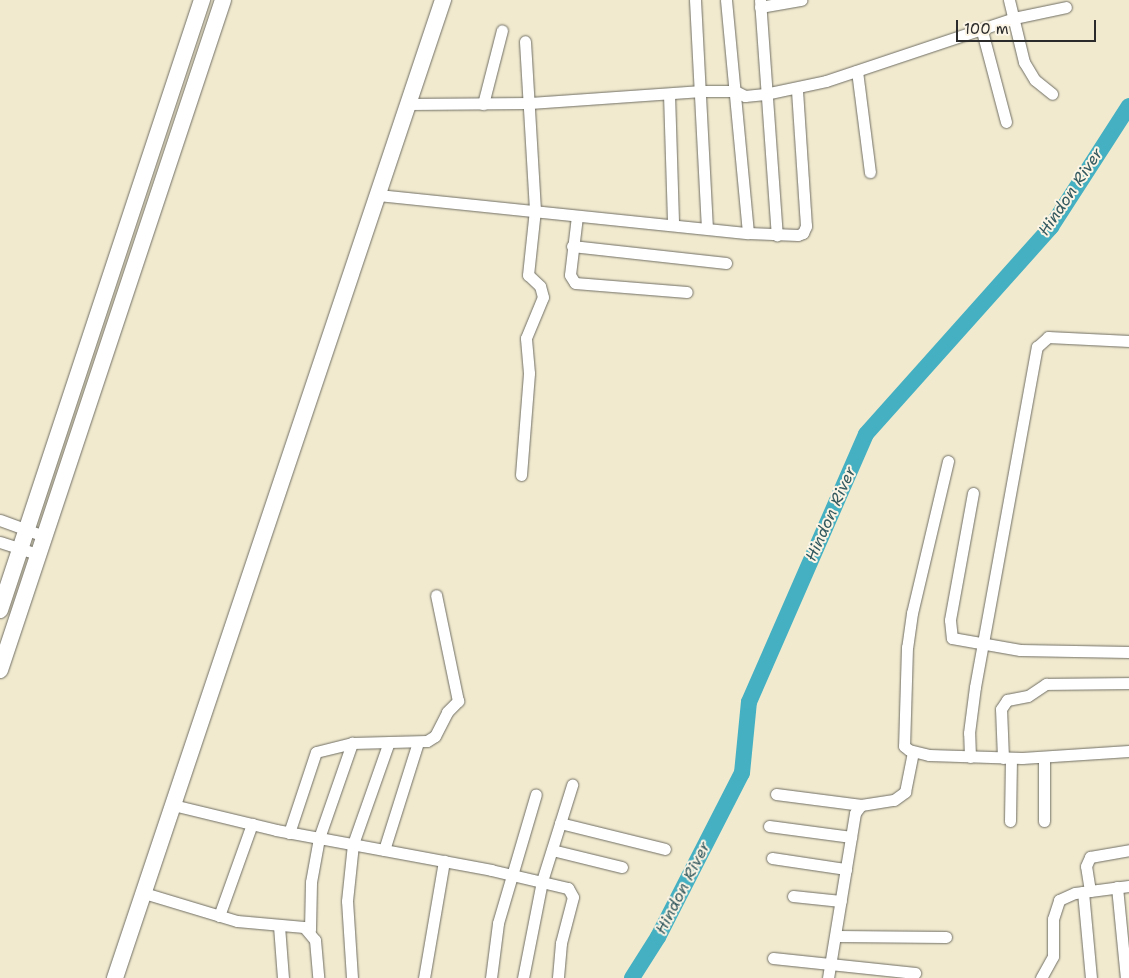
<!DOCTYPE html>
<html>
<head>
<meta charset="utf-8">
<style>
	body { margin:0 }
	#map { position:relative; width:1129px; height:978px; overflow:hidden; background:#f1eacf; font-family:"Shantell Sans",sans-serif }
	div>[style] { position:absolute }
	.river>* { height:16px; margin:-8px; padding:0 8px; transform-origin:8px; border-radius:8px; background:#44b0c2 }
	.roads { filter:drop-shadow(0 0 1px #706e64) drop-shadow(0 0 1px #706e64) }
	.street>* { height:11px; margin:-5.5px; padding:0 5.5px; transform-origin:5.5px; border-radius:5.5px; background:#fff }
	.secondary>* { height:16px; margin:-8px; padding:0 8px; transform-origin:8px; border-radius:8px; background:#fff }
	span { translate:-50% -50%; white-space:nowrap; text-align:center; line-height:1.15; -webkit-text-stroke:4px #fcf5e5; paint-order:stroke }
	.water-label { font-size:16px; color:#345a60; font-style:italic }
	.scale { position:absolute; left:956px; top:20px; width:140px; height:22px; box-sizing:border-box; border:2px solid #2b2b2b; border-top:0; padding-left:6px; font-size:15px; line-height:18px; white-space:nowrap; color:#2b2b2b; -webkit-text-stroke:4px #fcf5e5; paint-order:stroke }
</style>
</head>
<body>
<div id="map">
	<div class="river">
		<i style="left:632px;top:978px;width:49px;rotate:-57.6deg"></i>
		<i style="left:658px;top:937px;width:184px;rotate:-62.9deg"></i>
		<i style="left:742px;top:773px;width:71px;rotate:-84.4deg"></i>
		<i style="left:749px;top:702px;width:292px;rotate:-66.4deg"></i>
		<i style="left:866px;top:434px;width:278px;rotate:-48.2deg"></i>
		<i style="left:1051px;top:227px;width:144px;rotate:-57.2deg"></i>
	</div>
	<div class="roads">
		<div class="street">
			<i style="left:695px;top:0;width:227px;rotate:87deg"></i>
			<i style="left:726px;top:0;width:234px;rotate:84.6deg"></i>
			<i style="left:760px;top:0;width:236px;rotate:85.9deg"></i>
			<i style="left:1009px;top:0;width:64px;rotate:76.4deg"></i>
			<i style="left:1024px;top:62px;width:21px;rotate:59deg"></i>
			<i style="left:1035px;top:80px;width:22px;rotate:39deg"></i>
			<i style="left:760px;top:7px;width:42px;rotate:-9.7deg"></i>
			<i style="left:982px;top:31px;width:94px;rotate:75.2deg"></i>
			<i style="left:857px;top:71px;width:102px;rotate:82.7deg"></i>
			<i style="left:669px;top:94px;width:130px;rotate:88.2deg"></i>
			<i style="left:408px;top:104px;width:122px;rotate:-0.5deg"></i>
			<i style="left:530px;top:103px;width:172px;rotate:-4deg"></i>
			<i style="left:702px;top:91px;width:33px"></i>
			<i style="left:735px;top:91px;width:11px;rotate:27deg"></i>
			<i style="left:745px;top:96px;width:20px;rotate:-6deg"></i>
			<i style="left:765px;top:94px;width:62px;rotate:-12deg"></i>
			<i style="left:826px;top:81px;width:198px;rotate:-18.5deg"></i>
			<i style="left:1014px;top:18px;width:53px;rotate:-11.9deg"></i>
			<i style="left:483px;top:104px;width:76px;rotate:-75.6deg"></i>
			<i style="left:378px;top:195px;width:372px;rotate:5.9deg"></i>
			<i style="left:748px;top:233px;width:50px;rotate:2.3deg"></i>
			<i style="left:798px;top:235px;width:5px;rotate:-22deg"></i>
			<i style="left:803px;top:233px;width:8px;rotate:-67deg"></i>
			<i style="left:806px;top:226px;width:137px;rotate:-93.8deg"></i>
			<i style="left:577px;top:216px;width:59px;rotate:96.8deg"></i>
			<i style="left:570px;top:275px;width:9px;rotate:58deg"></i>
			<i style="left:575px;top:283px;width:112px;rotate:4.6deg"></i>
			<i style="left:572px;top:246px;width:155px;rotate:6.3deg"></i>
			<i style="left:948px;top:461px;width:156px;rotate:103.3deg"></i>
			<i style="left:912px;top:613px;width:34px;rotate:98deg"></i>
			<i style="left:907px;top:647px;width:99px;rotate:91.7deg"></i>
			<i style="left:904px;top:746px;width:6px;rotate:39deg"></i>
			<i style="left:909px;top:750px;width:21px;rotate:14deg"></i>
			<i style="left:929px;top:755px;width:93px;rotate:1.8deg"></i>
			<i style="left:1022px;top:758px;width:107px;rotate:-3.7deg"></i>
			<i style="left:521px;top:475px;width:102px;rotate:-85.5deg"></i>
			<i style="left:529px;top:373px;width:35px;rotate:-95deg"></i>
			<i style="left:526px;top:338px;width:44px;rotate:-67.5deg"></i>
			<i style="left:543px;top:297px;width:11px;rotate:-105deg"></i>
			<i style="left:540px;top:286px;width:16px;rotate:-137deg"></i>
			<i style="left:528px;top:275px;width:65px;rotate:-83.9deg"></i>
			<i style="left:535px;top:210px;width:169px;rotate:-93.4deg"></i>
			<i style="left:973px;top:493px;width:129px;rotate:100.3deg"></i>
			<i style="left:950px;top:620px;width:18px;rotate:84deg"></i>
			<i style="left:952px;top:638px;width:69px;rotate:10deg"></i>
			<i style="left:1020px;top:650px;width:109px;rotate:1.1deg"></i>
			<i style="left:0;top:520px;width:47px;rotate:20deg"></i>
			<i style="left:0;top:542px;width:39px;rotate:18deg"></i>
			<i style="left:970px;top:757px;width:24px;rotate:-92deg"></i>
			<i style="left:969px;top:733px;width:46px;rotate:-82.6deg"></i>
			<i style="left:975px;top:687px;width:346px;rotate:-79.7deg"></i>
			<i style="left:1037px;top:347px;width:15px;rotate:-42deg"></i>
			<i style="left:1048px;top:337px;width:81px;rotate:2.8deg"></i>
			<i style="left:1003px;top:758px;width:49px;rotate:-92.3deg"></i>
			<i style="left:1001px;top:709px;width:11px;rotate:-56deg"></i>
			<i style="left:1007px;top:700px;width:21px;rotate:-11deg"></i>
			<i style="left:1028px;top:696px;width:22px;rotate:-34deg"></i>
			<i style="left:1046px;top:684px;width:83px;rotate:-0.7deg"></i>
			<i style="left:1044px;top:758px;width:63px;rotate:90deg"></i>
			<i style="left:776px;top:794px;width:86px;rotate:7.4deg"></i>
			<i style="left:173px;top:805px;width:106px;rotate:13.6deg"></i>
			<i style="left:276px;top:830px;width:219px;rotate:10.5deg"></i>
			<i style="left:491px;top:870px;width:79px;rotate:13.2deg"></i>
			<i style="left:568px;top:888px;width:10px;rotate:61deg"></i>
			<i style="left:573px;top:897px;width:48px;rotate:104.6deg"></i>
			<i style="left:561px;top:943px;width:35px;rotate:95deg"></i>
			<i style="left:1010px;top:821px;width:63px;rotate:-89.1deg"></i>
			<i style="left:560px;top:823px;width:108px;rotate:13.9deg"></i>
			<i style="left:769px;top:826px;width:83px;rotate:7.6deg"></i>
			<i style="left:289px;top:833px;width:85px;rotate:-71.6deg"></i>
			<i style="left:316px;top:752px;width:37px;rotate:-14deg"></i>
			<i style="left:352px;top:743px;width:75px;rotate:-1.5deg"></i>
			<i style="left:427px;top:741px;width:9px;rotate:-32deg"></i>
			<i style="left:435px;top:736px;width:27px;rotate:-63deg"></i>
			<i style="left:447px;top:712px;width:16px;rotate:-45deg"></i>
			<i style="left:458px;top:701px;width:108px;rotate:-101.7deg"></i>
			<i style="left:384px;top:850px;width:113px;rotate:-72.5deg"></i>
			<i style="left:552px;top:850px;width:72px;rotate:13.7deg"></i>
			<i style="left:772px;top:858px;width:75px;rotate:8.5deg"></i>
			<i style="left:1117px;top:887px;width:91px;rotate:84.4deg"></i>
			<i style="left:1090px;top:891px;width:25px;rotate:-99deg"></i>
			<i style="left:1086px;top:866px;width:10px;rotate:-66deg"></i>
			<i style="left:1090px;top:857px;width:40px;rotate:-10deg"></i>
			<i style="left:1083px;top:892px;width:86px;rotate:84.7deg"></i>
			<i style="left:144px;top:893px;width:97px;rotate:16.8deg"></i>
			<i style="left:237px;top:921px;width:67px;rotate:5.1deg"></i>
			<i style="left:304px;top:927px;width:17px;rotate:50deg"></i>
			<i style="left:315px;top:940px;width:38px;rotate:85deg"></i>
			<i style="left:793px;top:896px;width:48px;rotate:5.9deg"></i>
			<i style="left:219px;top:916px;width:98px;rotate:-70.3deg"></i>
			<i style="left:279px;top:926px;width:52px;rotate:85.6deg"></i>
			<i style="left:310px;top:930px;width:48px;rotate:-88.8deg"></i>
			<i style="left:311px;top:882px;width:45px;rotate:-79.7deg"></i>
			<i style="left:319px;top:838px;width:101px;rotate:-70.8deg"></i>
			<i style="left:837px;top:936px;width:109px;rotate:0.5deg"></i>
			<i style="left:773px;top:958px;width:143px;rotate:6deg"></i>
			<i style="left:352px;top:978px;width:77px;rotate:-93.7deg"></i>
			<i style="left:347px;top:901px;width:57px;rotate:-84deg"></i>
			<i style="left:353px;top:844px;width:108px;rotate:-70.6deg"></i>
			<i style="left:424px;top:978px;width:119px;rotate:-80.3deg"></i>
			<i style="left:491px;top:978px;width:55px;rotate:-82.7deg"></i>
			<i style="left:498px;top:923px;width:134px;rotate:-73.6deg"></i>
			<i style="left:523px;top:978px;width:99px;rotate:-78.9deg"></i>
			<i style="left:542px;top:881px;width:101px;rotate:-72.6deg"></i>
			<i style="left:828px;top:978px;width:167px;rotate:-80.7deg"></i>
			<i style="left:855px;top:813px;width:10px;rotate:-53deg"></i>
			<i style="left:861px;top:805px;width:33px;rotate:-9deg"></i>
			<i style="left:894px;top:800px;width:14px;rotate:-36deg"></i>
			<i style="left:905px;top:792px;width:41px;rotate:-78.7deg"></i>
			<i style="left:1041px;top:978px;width:25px;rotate:-61deg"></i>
			<i style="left:1053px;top:956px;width:37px;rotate:-90deg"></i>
			<i style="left:1053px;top:919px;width:20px;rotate:-72deg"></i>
			<i style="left:1059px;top:900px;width:17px;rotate:-24deg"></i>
			<i style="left:1075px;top:893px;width:54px;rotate:-7.4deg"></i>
		</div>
		<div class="secondary">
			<i style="left:0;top:610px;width:643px;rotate:-71.68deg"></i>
			<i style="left:0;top:670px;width:706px;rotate:-71.59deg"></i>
			<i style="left:115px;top:978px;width:1032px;rotate:-71.46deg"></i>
		</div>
	</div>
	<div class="water-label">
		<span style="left:1071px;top:192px;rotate:-56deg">Hindon River</span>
		<span style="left:831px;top:514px;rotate:-66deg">Hindon River</span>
		<span style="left:683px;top:888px;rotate:-63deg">Hindon River</span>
	</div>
	<div class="scale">100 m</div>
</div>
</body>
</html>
